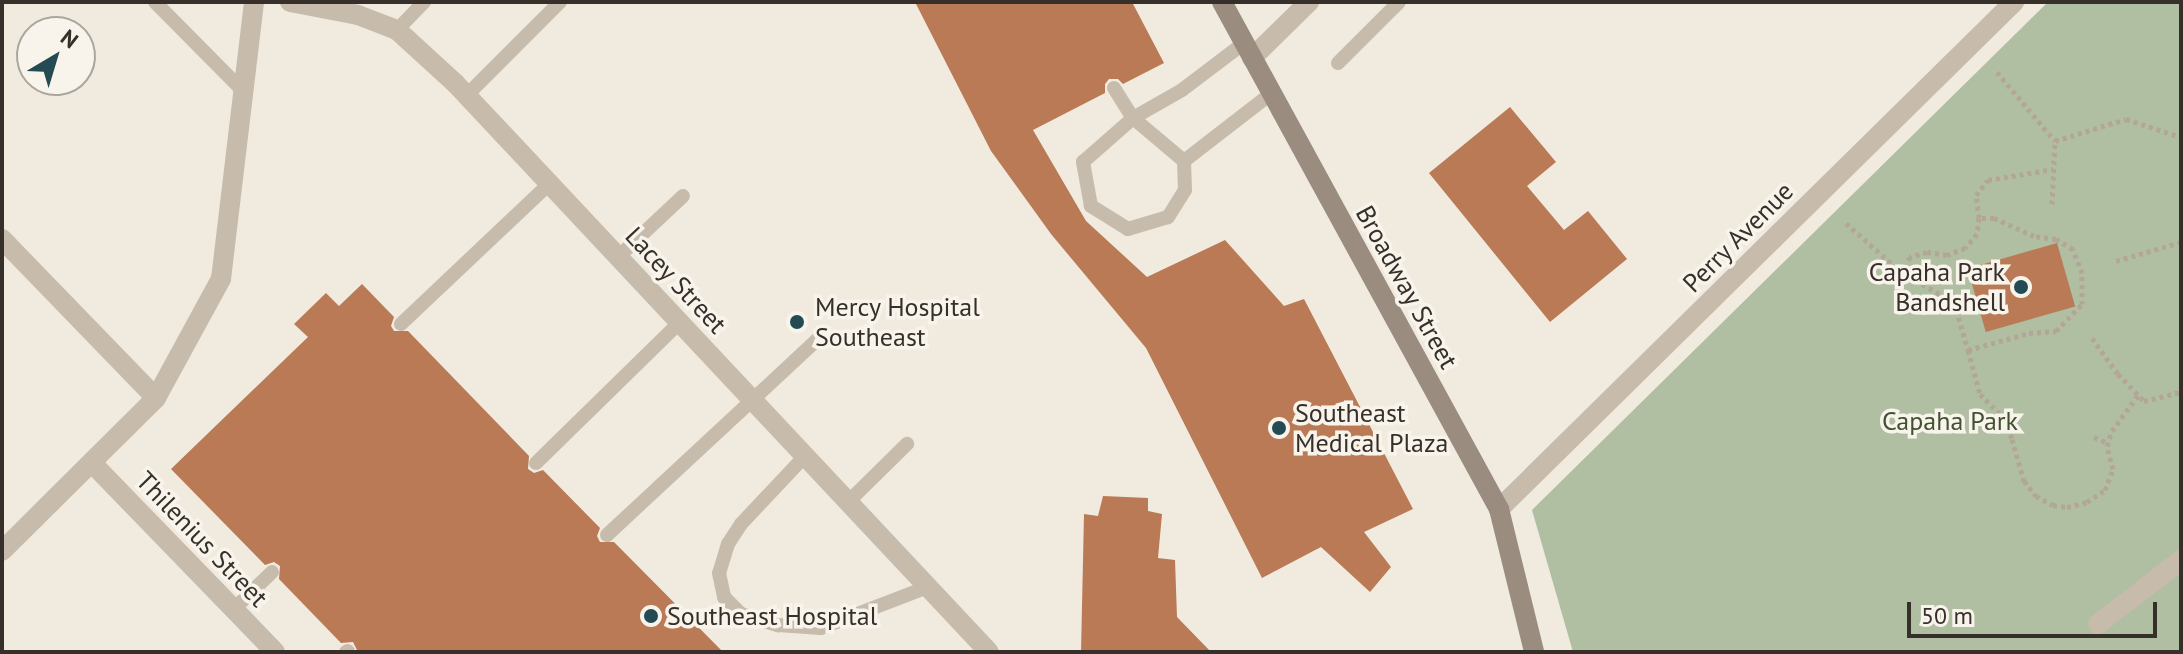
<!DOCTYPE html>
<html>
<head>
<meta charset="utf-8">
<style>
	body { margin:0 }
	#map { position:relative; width:2183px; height:654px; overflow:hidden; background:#f0eadf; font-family:"PT Sans",sans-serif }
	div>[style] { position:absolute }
	.green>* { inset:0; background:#b0bea1 }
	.building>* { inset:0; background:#b97a55; transform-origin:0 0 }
	.path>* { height:5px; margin-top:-2.5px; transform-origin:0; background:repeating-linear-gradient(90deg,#b3a697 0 4px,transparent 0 8px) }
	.service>* { height:14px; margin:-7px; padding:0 7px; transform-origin:7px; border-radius:7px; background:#c7bcac }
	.minor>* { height:20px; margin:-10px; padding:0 10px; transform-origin:10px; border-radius:10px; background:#c7bcac }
	.secondary>* { height:20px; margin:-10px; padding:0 10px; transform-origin:10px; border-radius:10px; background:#9a8c7e }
	.dots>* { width:22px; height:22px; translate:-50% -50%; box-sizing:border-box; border:4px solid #f8f4eb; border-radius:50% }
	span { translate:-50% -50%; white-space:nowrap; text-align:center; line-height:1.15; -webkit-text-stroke:7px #f8f4eb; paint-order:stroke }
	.street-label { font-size:26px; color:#362f2a }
	.poi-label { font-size:26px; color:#362f2a }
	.right { translate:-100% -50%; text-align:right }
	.left { translate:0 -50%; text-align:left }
	.park-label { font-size:26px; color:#415231 }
	.frame { position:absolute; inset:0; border:4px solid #362f2a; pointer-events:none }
	.north { position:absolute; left:16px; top:16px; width:80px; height:80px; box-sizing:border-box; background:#f8f4eb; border:2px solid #aaa59e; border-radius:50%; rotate:38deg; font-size:22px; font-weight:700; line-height:32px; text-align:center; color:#362f2a }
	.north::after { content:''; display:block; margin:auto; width:28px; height:36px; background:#244a53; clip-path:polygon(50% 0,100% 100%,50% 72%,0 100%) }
	.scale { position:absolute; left:1907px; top:602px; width:250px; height:36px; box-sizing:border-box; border:4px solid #362f2a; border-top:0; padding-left:10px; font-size:24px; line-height:28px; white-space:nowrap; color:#362f2a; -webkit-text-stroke:6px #f8f4eb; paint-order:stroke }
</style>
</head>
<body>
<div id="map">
	<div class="green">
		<i style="clip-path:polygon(2048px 2px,2181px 2px,2181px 652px,1573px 652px,1532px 510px)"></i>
	</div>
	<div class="building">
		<i style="clip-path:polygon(915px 2px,1132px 2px,1164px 63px,1123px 84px,1118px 79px,1109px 79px,1105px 84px,1105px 93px,1033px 130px,1086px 221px,1147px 277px,1225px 240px,1284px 306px,1304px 299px,1413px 509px,1364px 532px,1391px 567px,1370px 592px,1321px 547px,1262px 578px,1146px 348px,1051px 234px,991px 151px)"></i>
		<i style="clip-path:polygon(1510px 107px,1556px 162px,1527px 186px,1564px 230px,1588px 211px,1627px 259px,1550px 322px,1429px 173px)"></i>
		<i style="left:2057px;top:243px;width:66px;height:93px;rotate:74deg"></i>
		<i style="clip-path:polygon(362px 284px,394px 317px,391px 326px,394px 331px,408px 331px,529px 456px,528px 469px,534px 473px,543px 470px,600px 528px,597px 536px,600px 542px,614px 542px,723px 652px,358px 652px,353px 642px,341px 643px,279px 579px,280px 566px,274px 562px,265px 565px,171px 469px,308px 337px,294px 324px,326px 293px,339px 306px)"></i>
		<i style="clip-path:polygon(1103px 496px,1148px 498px,1148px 511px,1162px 514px,1158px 558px,1175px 560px,1177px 617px,1211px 652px,1081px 652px,1084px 514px,1098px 516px)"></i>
	</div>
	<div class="path">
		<i style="left:1997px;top:72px;width:90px;rotate:50deg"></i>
		<i style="left:2055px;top:141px;width:74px;rotate:-17.2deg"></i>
		<i style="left:2126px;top:119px;width:58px;rotate:18.1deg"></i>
		<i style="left:2052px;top:204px;width:63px;rotate:-87.3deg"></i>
		<i style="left:1979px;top:218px;width:16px;rotate:97deg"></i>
		<i style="left:1977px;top:234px;width:18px;rotate:131deg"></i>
		<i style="left:1965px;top:248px;width:19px;rotate:159deg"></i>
		<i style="left:1947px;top:255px;width:20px;rotate:-171deg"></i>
		<i style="left:1927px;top:252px;width:18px;rotate:164deg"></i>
		<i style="left:1910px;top:257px;width:17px;rotate:121deg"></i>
		<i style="left:1901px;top:272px;width:61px;rotate:29.5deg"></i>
		<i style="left:1954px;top:302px;width:50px;rotate:73.7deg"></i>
		<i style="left:1968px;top:350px;width:63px;rotate:-15.6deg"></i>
		<i style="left:2029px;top:333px;width:27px;rotate:-4deg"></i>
		<i style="left:2056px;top:331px;width:37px;rotate:-46deg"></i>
		<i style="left:2082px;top:304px;width:31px;rotate:-90deg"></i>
		<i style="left:2082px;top:273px;width:26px;rotate:-111deg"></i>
		<i style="left:2073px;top:249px;width:20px;rotate:-150deg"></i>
		<i style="left:2056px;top:239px;width:22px;rotate:-172deg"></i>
		<i style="left:2034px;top:236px;width:44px;rotate:-155.8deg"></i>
		<i style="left:1994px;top:218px;width:15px;rotate:180deg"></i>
		<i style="left:1979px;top:218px;width:23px;rotate:-97deg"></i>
		<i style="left:1976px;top:195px;width:19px;rotate:-51deg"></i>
		<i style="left:1988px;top:180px;width:66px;rotate:-9.6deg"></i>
		<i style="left:1846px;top:223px;width:74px;rotate:41.7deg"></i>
		<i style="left:2116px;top:261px;width:68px;rotate:-16.3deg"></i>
		<i style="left:2092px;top:338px;width:44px;rotate:54.2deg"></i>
		<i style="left:2118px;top:374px;width:37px;rotate:46deg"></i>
		<i style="left:2144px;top:401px;width:38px;rotate:-14deg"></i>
		<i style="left:1968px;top:350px;width:46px;rotate:74.7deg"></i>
		<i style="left:1980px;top:394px;width:27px;rotate:45deg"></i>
		<i style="left:1999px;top:413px;width:29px;rotate:63deg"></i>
		<i style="left:2012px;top:439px;width:44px;rotate:74.1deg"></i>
		<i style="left:2024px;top:481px;width:19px;rotate:51deg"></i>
		<i style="left:2036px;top:496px;width:19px;rotate:28deg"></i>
		<i style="left:2053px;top:505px;width:14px;rotate:8deg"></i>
		<i style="left:2067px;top:507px;width:21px;rotate:-14deg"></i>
		<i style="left:2087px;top:502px;width:22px;rotate:-34deg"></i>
		<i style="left:2105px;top:490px;width:22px;rotate:-69deg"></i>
		<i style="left:2113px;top:469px;width:24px;rotate:-105deg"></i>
		<i style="left:2107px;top:446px;width:16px;rotate:-72deg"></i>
		<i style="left:2112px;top:431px;width:44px;rotate:-54.2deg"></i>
		<i style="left:2094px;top:437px;width:15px;rotate:23deg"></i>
	</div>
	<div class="service">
		<i style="left:155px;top:2px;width:125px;rotate:45.3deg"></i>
		<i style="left:397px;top:30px;width:39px;rotate:-46deg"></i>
		<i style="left:1338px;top:63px;width:86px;rotate:-45deg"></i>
		<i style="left:1114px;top:88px;width:36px;rotate:58deg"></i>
		<i style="left:1133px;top:118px;width:67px;rotate:40.1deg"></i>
		<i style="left:1184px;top:161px;width:29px;rotate:88deg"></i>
		<i style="left:1185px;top:190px;width:32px;rotate:122deg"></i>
		<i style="left:1168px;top:217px;width:42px;rotate:163.3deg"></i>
		<i style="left:1128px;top:229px;width:44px;rotate:-148.1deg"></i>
		<i style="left:1091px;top:206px;width:45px;rotate:-100.3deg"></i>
		<i style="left:1083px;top:162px;width:67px;rotate:-41.3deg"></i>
		<i style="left:1133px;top:118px;width:56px;rotate:-29.7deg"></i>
		<i style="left:1182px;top:90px;width:78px;rotate:-37.2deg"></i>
		<i style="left:467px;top:95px;width:132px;rotate:-45deg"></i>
		<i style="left:1184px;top:161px;width:111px;rotate:-37.7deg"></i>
		<i style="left:618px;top:257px;width:89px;rotate:-43.2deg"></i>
		<i style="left:401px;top:324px;width:205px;rotate:-43.4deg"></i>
		<i style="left:805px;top:456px;width:93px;rotate:133.3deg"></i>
		<i style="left:741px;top:524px;width:24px;rotate:123deg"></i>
		<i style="left:728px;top:544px;width:30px;rotate:107deg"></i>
		<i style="left:719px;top:573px;width:25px;rotate:78deg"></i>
		<i style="left:724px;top:597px;width:24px;rotate:45deg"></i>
		<i style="left:741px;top:614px;width:39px;rotate:17deg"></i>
		<i style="left:778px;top:625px;width:43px;rotate:4deg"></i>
		<i style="left:821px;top:628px;width:115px;rotate:-21deg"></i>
		<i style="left:536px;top:463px;width:202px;rotate:-44.4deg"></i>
		<i style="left:848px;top:502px;width:83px;rotate:-44.5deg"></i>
		<i style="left:607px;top:535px;width:288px;rotate:-42.9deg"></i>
		<i style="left:234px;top:609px;width:53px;rotate:-44.2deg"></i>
		<i style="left:346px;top:652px;width:2px;rotate:-27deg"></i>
	</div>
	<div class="minor">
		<i style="left:290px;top:2px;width:69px;rotate:10.8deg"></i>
		<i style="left:358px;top:15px;width:42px;rotate:21deg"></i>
		<i style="left:397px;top:30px;width:79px;rotate:42.4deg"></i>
		<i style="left:455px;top:83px;width:780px;rotate:46.82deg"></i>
		<i style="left:1252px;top:58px;width:80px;rotate:-44.5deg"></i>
		<i style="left:2px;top:239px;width:221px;rotate:45.9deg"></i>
		<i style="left:92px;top:463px;width:263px;rotate:45.9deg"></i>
		<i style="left:1499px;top:509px;width:723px;rotate:-44.55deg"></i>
		<i style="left:2px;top:551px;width:217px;rotate:-44.8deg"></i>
		<i style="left:156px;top:398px;width:136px;rotate:-61.4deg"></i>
		<i style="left:221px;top:279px;width:279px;rotate:-83.2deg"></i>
		<i style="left:2098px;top:624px;width:105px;rotate:-37.6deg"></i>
	</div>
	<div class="secondary">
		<i style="left:1222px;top:2px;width:578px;rotate:61.35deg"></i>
		<i style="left:1499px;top:509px;width:147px;rotate:76.2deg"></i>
	</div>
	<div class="dots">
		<i style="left:2021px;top:287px;background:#244a53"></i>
		<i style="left:797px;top:322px;background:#244a53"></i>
		<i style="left:1279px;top:428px;background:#244a53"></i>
		<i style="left:651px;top:616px;background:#244a53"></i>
	</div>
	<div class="street-label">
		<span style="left:1738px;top:237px;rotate:-45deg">Perry Avenue</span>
		<span style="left:676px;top:280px;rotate:47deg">Lacey Street</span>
		<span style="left:1407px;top:287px;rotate:61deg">Broadway Street</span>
		<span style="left:202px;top:539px;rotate:46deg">Thilenius Street</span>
	</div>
	<div class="poi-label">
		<span class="right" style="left:2005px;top:287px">Capaha Park<br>Bandshell</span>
		<span class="left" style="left:815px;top:322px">Mercy Hospital<br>Southeast</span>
		<span class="left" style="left:1295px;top:428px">Southeast<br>Medical Plaza</span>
		<span class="left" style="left:667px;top:616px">Southeast Hospital</span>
	</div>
	<div class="park-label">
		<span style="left:1950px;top:421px">Capaha Park</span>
	</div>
	<div class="frame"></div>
	<div class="north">N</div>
	<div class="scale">50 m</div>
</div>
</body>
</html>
